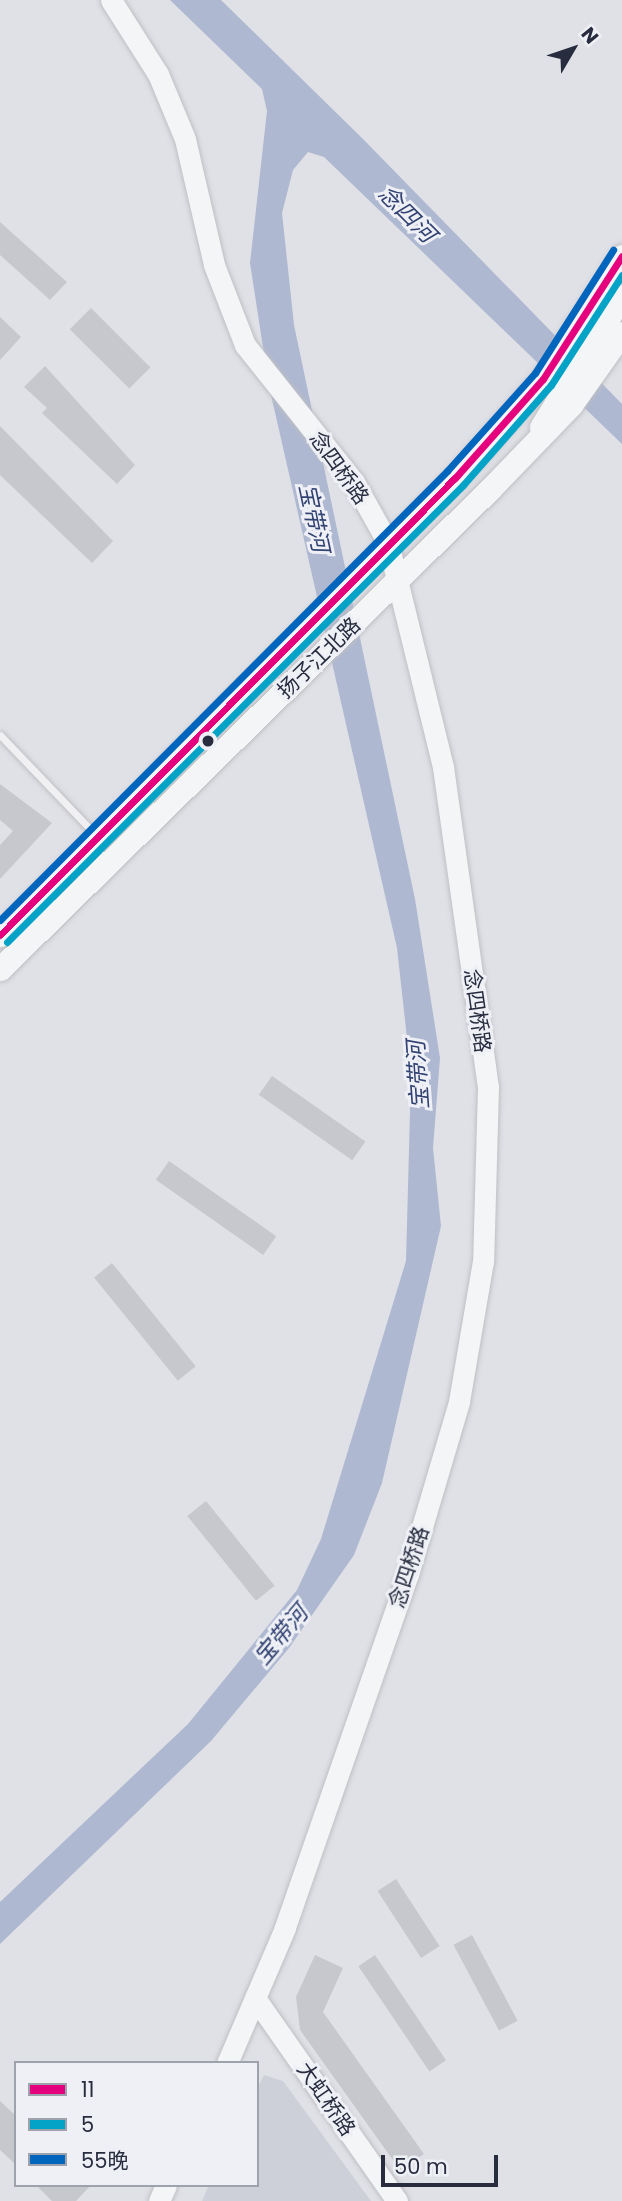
<!DOCTYPE html>
<html>
<head>
<meta charset="utf-8">
<style>
	body { margin:0 }
	#map { position:relative; width:622px; height:2201px; overflow:hidden; background:#e0e1e6; font-family:Poppins,"Noto Sans SC",sans-serif }
	div>[style] { position:absolute }
	.built>* { inset:0; background:#ced0d9 }
	.water>* { inset:0; background:#aeb8d1 }
	.building>* { inset:0; background:#c6c8cd; transform-origin:0 0 }
	.roads { filter:drop-shadow(0 0 2px #bebfc4) drop-shadow(0 0 2px #bebfc4) }
	.lane>* { height:7px; margin:-3.5px; padding:0 3.5px; transform-origin:3.5px; border-radius:3.5px; background:#f0f0f2 }
	.secondary>* { height:21px; margin:-10.5px; padding:0 10.5px; transform-origin:10.5px; border-radius:10.5px; background:#f4f5f6 }
	.primary>* { height:23px; margin:-11.5px; padding:0 11.5px; transform-origin:11.5px; border-radius:11.5px; background:#f4f5f6 }
	.bus-1>* { height:7px; margin:-3.5px; padding:0 3.5px; transform-origin:3.5px; border-radius:3.5px; background:#e5007d }
	.bus-2>* { height:7px; margin:-3.5px; padding:0 3.5px; transform-origin:3.5px; border-radius:3.5px; background:#02a3c7 }
	.bus-3>* { height:7px; margin:-3.5px; padding:0 3.5px; transform-origin:3.5px; border-radius:3.5px; background:#0065bd }
	.dots>* { width:19px; height:19px; translate:-50% -50%; box-sizing:border-box; border:4px solid #eef0f5; border-radius:50% }
	span { translate:-50% -50%; white-space:nowrap; text-align:center; line-height:1.15; -webkit-text-stroke:6px #eef0f5; paint-order:stroke }
	.street-label { font-size:21px; color:#272c3f }
	.water-label { font-size:23px; color:#324373; font-style:italic }
	.legend { position:absolute; left:14px; top:2061px; width:245px; height:126px; box-sizing:border-box; background:#eef0f5; border:2px solid #9ea2ac; margin:0; padding:9px 12px; list-style:none; font-size:21px; color:#272c3f }
	.legend li { display:flex; align-items:center; gap:14px; height:35px }
	.legend b { width:35px; border:2px solid #9ea2ac }
	.north { position:absolute; left:538px; top:14px; width:70px; height:70px; -webkit-text-stroke:5px #eef0f5; paint-order:stroke; rotate:51deg; font-size:19px; font-weight:700; line-height:28px; text-align:center; color:#272c3f }
	.north::after { content:''; display:block; margin:auto; width:24px; height:32px; background:#272c3f; clip-path:polygon(50% 0,100% 100%,50% 72%,0 100%) }
	.scale { position:absolute; left:381px; top:2155px; width:117px; height:32px; box-sizing:border-box; border:4px solid #272c3f; border-top:0; padding-left:9px; font-size:21px; line-height:24px; white-space:nowrap; color:#272c3f; -webkit-text-stroke:5px #eef0f5; paint-order:stroke }
</style>
</head>
<body>
<div id="map">
	<div class="built">
		<i style="clip-path:polygon(264px 2075px,283px 2081px,371px 2201px,202px 2201px,209px 2185px,257px 2185px,257px 2089px)"></i>
	</div>
	<div class="water">
		<i style="clip-path:polygon(170px 0,221px 0,363px 139px,622px 404px,622px 444px,324px 157px,308px 152px,293px 170px,282px 213px,294px 325px,415px 899px,440px 1058px,433px 1148px,441px 1226px,382px 1483px,354px 1555px,289px 1648px,211px 1741px,0 1944px,0 1902px,188px 1724px,297px 1590px,321px 1539px,406px 1261px,411px 1074px,397px 948px,269px 386px,250px 263px,267px 111px,262px 89px)"></i>
	</div>
	<div class="building">
		<i style="clip-path:polygon(0 222px,67px 282px,50px 300px,0 255px)"></i>
		<i style="left:91px;top:308px;width:84px;height:30px;rotate:45deg"></i>
		<i style="clip-path:polygon(0 317px,21px 337px,0 360px)"></i>
		<i style="clip-path:polygon(45px 366px,135px 465px,117px 484px,42px 413px,47px 408px,24px 387px)"></i>
		<i style="clip-path:polygon(0 426px,113px 541px,92px 563px,0 475px)"></i>
		<i style="clip-path:polygon(0 784px,52px 823px,0 879px,0 845px,13px 831px,0 820px)"></i>
		<i style="left:272px;top:1076px;width:114px;height:23px;rotate:35deg"></i>
		<i style="left:169px;top:1161px;width:131px;height:23px;rotate:35deg"></i>
		<i style="left:112px;top:1263px;width:133px;height:23px;rotate:51deg"></i>
		<i style="left:206px;top:1501px;width:109px;height:24px;rotate:51deg"></i>
		<i style="left:396px;top:1879px;width:80px;height:22px;rotate:57deg"></i>
		<i style="left:472px;top:1935px;width:97px;height:21px;rotate:62deg"></i>
		<i style="clip-path:polygon(315px 1955px,343px 1968px,323px 2012px,424px 2154px,400px 2170px,300px 2030px,296px 1997px)"></i>
		<i style="left:375px;top:1955px;width:127px;height:20px;rotate:56deg"></i>
		<i style="clip-path:polygon(0 2101px,16px 2116px,16px 2165px,0 2150px)"></i>
		<i style="clip-path:polygon(36px 2185px,91px 2185px,76px 2201px,52px 2201px)"></i>
	</div>
	<div class="roads">
		<div class="lane">
			<i style="left:0;top:735px;width:139px;rotate:46.2deg"></i>
		</div>
		<div class="secondary">
			<i style="left:111px;top:0;width:88px;rotate:57.6deg"></i>
			<i style="left:158px;top:74px;width:70px;rotate:67.4deg"></i>
			<i style="left:185px;top:139px;width:129px;rotate:77deg"></i>
			<i style="left:214px;top:265px;width:86px;rotate:68.8deg"></i>
			<i style="left:245px;top:345px;width:175px;rotate:51.5deg"></i>
			<i style="left:354px;top:482px;width:70px;rotate:60.9deg"></i>
			<i style="left:388px;top:543px;width:231px;rotate:76.2deg"></i>
			<i style="left:443px;top:767px;width:323px;rotate:82deg"></i>
			<i style="left:488px;top:1087px;width:174px;rotate:91.6deg"></i>
			<i style="left:483px;top:1261px;width:143px;rotate:99.7deg"></i>
			<i style="left:459px;top:1402px;width:179px;rotate:106.5deg"></i>
			<i style="left:408px;top:1574px;width:375px;rotate:109.2deg"></i>
			<i style="left:285px;top:1928px;width:147px;rotate:113.2deg"></i>
			<i style="left:255px;top:1998px;width:248px;rotate:55deg"></i>
			<i style="left:159px;top:2201px;width:17px;rotate:-66deg"></i>
		</div>
		<div class="primary">
			<i style="left:541px;top:427px;width:154px;rotate:-58.3deg"></i>
			<i style="left:0;top:935px;width:645px;rotate:-45.13deg"></i>
			<i style="left:455px;top:478px;width:132px;rotate:-48.4deg"></i>
			<i style="left:543px;top:379px;width:146px;rotate:-57.3deg"></i>
			<i style="left:0;top:969px;width:686px;rotate:-44.41deg"></i>
			<i style="left:490px;top:489px;width:117px;rotate:-46deg"></i>
			<i style="left:571px;top:405px;width:88px;rotate:-54.7deg"></i>
		</div>
	</div>
	<div class="bus-1">
		<i style="left:0;top:935px;width:645px;rotate:-45.13deg"></i>
		<i style="left:455px;top:478px;width:132px;rotate:-48.4deg"></i>
		<i style="left:543px;top:379px;width:146px;rotate:-57.3deg"></i>
	</div>
	<div class="bus-2">
		<i style="left:7px;top:942px;width:646px;rotate:-45.06deg"></i>
		<i style="left:463px;top:485px;width:133px;rotate:-48.7deg"></i>
		<i style="left:551px;top:385px;width:131px;rotate:-57.2deg"></i>
	</div>
	<div class="bus-3">
		<i style="left:0;top:920px;width:634px;rotate:-45.13deg"></i>
		<i style="left:447px;top:471px;width:132px;rotate:-48.1deg"></i>
		<i style="left:535px;top:373px;width:146px;rotate:-57.6deg"></i>
	</div>
	<div class="dots">
		<i style="left:208px;top:741px;background:#272c3f"></i>
	</div>
	<div class="street-label">
		<span style="left:339px;top:468px;rotate:54deg">念四桥路</span>
		<span style="left:319px;top:658px;rotate:-44deg">扬子江北路</span>
		<span style="left:477px;top:1011px;rotate:82deg">念四桥路</span>
		<span style="left:409px;top:1567px;rotate:-72deg">念四桥路</span>
		<span style="left:326px;top:2099px;rotate:55deg">大虹桥路</span>
	</div>
	<div class="water-label">
		<span style="left:407px;top:214px;rotate:45deg">念四河</span>
		<span style="left:314px;top:518px;rotate:78deg">宝带河</span>
		<span style="left:418px;top:1075px;rotate:-94deg">宝带河</span>
		<span style="left:281px;top:1635px;rotate:-50deg">宝带河</span>
	</div>
	<ul class="legend">
	<li><b style="height:9px;background:#e5007d"></b>11</li>
	<li><b style="height:9px;background:#02a3c7"></b>5</li>
	<li><b style="height:9px;background:#0065bd"></b>55晚</li>
	</ul>
	<div class="north">N</div>
	<div class="scale">50 m</div>
</div>
</body>
</html>
